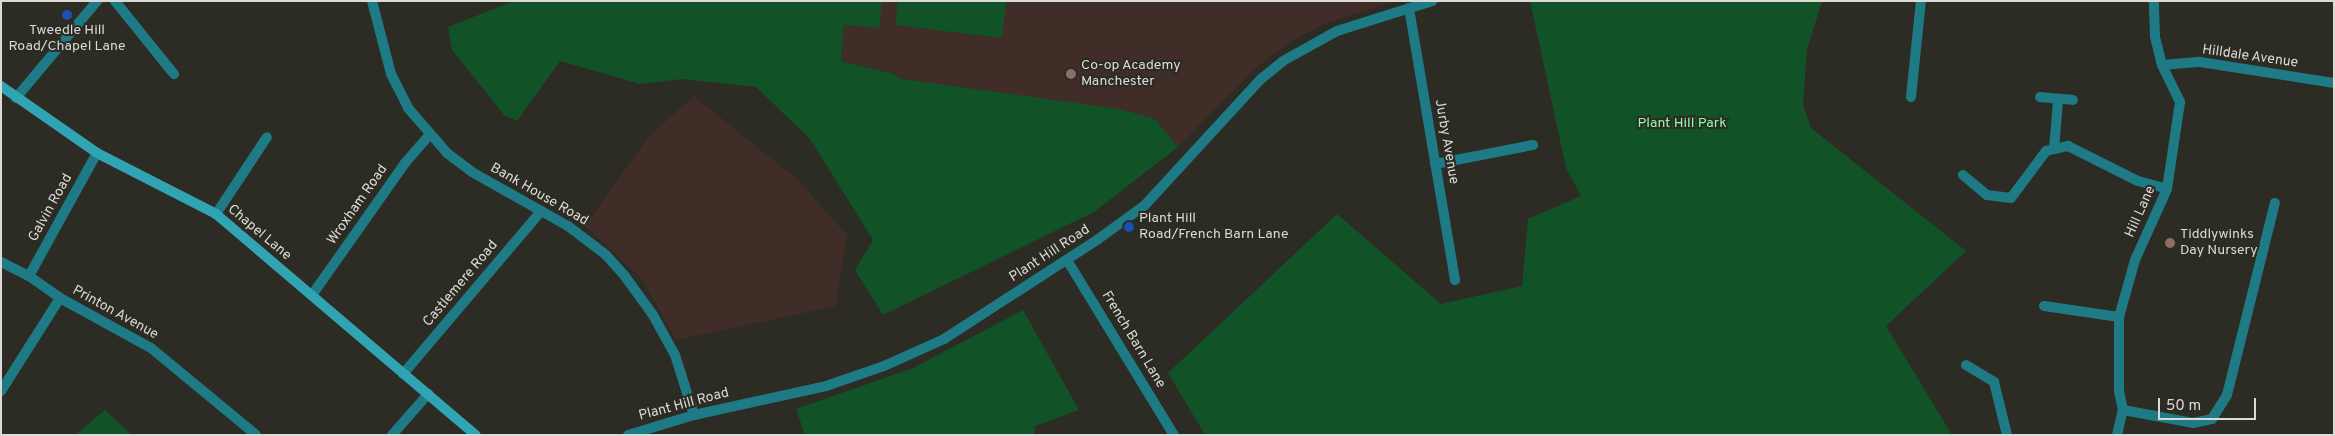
<!DOCTYPE html>
<html>
<head>
<meta charset="utf-8">
<style>
	body { margin:0 }
	#map { position:relative; width:2335px; height:436px; overflow:hidden; background:#2c2b24; font-family:Overpass,sans-serif }
	div>[style] { position:absolute }
	.education>* { inset:0; background:#402d28 }
	.green>* { inset:0; background:#125227 }
	.street>* { height:10px; margin:-5px; padding:0 5px; transform-origin:5px; border-radius:5px; background:#1e7b86 }
	.secondary>* { height:10px; margin:-5px; padding:0 5px; transform-origin:5px; border-radius:5px; background:#30a4b2 }
	.dots>* { width:14px; height:14px; translate:-50% -50%; box-sizing:border-box; border:2px solid #2c2b24; border-radius:50% }
	span { translate:-50% -50%; white-space:nowrap; text-align:center; line-height:1.15; -webkit-text-stroke:4px #2c2b24; paint-order:stroke }
	.poi-label { font-size:14px; color:#dbdad6 }
	.left { translate:0 -50%; text-align:left }
	.street-label { font-size:14px; color:#dbdad6 }
	.park-label { font-size:14px; color:#8dfca7 }
	.frame { position:absolute; inset:0; border:2px solid #dbdad6; pointer-events:none }
	.scale { position:absolute; left:2158px; top:398px; width:98px; height:22px; box-sizing:border-box; border:2px solid #dbdad6; border-top:0; padding-left:6px; font-size:15px; line-height:18px; white-space:nowrap; color:#dbdad6; -webkit-text-stroke:4px #2c2b24; paint-order:stroke }
</style>
</head>
<body>
<div id="map">
	<div class="education">
		<i style="clip-path:polygon(714px 1px,1396px 1px,1324px 24px,1293px 40px,1257px 67px,1178px 147px,1155px 119px,902px 79px,891px 73px,841px 61px,844px 25px)"></i>
		<i style="clip-path:polygon(694px 96px,798px 180px,847px 235px,836px 306px,676px 340px,642px 279px,585px 226px,649px 136px)"></i>
	</div>
	<div class="green">
		<i style="clip-path:polygon(514px 1px,882px 1px,879px 28px,844px 25px,841px 61px,891px 73px,902px 79px,1119px 109px,1155px 119px,1178px 147px,1094px 212px,883px 315px,855px 270px,873px 240px,810px 139px,756px 87px,682px 79px,640px 84px,560px 61px,517px 121px,504px 115px,452px 50px,448px 27px)"></i>
		<i style="clip-path:polygon(898px 1px,1006px 1px,1002px 38px,895px 25px)"></i>
		<i style="clip-path:polygon(1530px 1px,1822px 1px,1807px 50px,1803px 104px,1811px 128px,1966px 251px,1886px 326px,1952px 435px,1205px 435px,1168px 373px,1337px 214px,1441px 304px,1522px 286px,1528px 219px,1581px 196px,1566px 168px)"></i>
		<i style="clip-path:polygon(1023px 310px,1079px 410px,1035px 426px,1034px 435px,805px 435px,796px 409px,913px 368px)"></i>
		<i style="clip-path:polygon(105px 410px,132px 435px,75px 435px)"></i>
	</div>
	<div class="street">
		<i style="left:115px;top:1px;width:94px;rotate:51.1deg"></i>
		<i style="left:372px;top:1px;width:75px;rotate:75.4deg"></i>
		<i style="left:391px;top:74px;width:38px;rotate:63deg"></i>
		<i style="left:408px;top:108px;width:60px;rotate:49.1deg"></i>
		<i style="left:447px;top:153px;width:31px;rotate:37deg"></i>
		<i style="left:472px;top:172px;width:110px;rotate:29.4deg"></i>
		<i style="left:568px;top:226px;width:48px;rotate:37.3deg"></i>
		<i style="left:606px;top:255px;width:27px;rotate:48deg"></i>
		<i style="left:624px;top:275px;width:49px;rotate:54.1deg"></i>
		<i style="left:653px;top:315px;width:46px;rotate:61.2deg"></i>
		<i style="left:675px;top:355px;width:63px;rotate:72.4deg"></i>
		<i style="left:1409px;top:8px;width:276px;rotate:80.4deg"></i>
		<i style="left:2162px;top:65px;width:38px;rotate:-5deg"></i>
		<i style="left:2200px;top:62px;width:136px;rotate:8.9deg"></i>
		<i style="left:1911px;top:97px;width:97px;rotate:-84.1deg"></i>
		<i style="left:2040px;top:97px;width:33px;rotate:5deg"></i>
		<i style="left:16px;top:98px;width:126px;rotate:-50.1deg"></i>
		<i style="left:2054px;top:149px;width:49px;rotate:-85.3deg"></i>
		<i style="left:1435px;top:164px;width:100px;rotate:-11deg"></i>
		<i style="left:1963px;top:175px;width:31px;rotate:40deg"></i>
		<i style="left:1987px;top:195px;width:24px;rotate:7deg"></i>
		<i style="left:2011px;top:198px;width:59px;rotate:-53.3deg"></i>
		<i style="left:2046px;top:151px;width:23px;rotate:-13deg"></i>
		<i style="left:2068px;top:146px;width:78px;rotate:26.6deg"></i>
		<i style="left:2138px;top:181px;width:30px;rotate:15deg"></i>
		<i style="left:216px;top:214px;width:92px;rotate:-56.5deg"></i>
		<i style="left:1067px;top:260px;width:205px;rotate:58.6deg"></i>
		<i style="left:1px;top:262px;width:31px;rotate:27deg"></i>
		<i style="left:29px;top:276px;width:38px;rotate:35deg"></i>
		<i style="left:60px;top:298px;width:104px;rotate:28.8deg"></i>
		<i style="left:151px;top:348px;width:136px;rotate:39.6deg"></i>
		<i style="left:29px;top:276px;width:141px;rotate:-61.1deg"></i>
		<i style="left:312px;top:295px;width:161px;rotate:-54.8deg"></i>
		<i style="left:405px;top:163px;width:38px;rotate:-49deg"></i>
		<i style="left:2044px;top:306px;width:76px;rotate:8.3deg"></i>
		<i style="left:1966px;top:365px;width:33px;rotate:31deg"></i>
		<i style="left:1994px;top:382px;width:55px;rotate:76.2deg"></i>
		<i style="left:403px;top:374px;width:214px;rotate:-49.7deg"></i>
		<i style="left:1px;top:391px;width:110px;rotate:-57.6deg"></i>
		<i style="left:2123px;top:410px;width:71px;rotate:10.5deg"></i>
		<i style="left:2193px;top:423px;width:19px;rotate:-12deg"></i>
		<i style="left:2212px;top:419px;width:28px;rotate:-58deg"></i>
		<i style="left:2227px;top:395px;width:198px;rotate:-76deg"></i>
		<i style="left:392px;top:435px;width:55px;rotate:-48.7deg"></i>
		<i style="left:628px;top:435px;width:69px;rotate:-16.9deg"></i>
		<i style="left:694px;top:415px;width:135px;rotate:-12.4deg"></i>
		<i style="left:826px;top:386px;width:61px;rotate:-19deg"></i>
		<i style="left:884px;top:366px;width:66px;rotate:-24.2deg"></i>
		<i style="left:944px;top:339px;width:182px;rotate:-32.9deg"></i>
		<i style="left:1097px;top:240px;width:59px;rotate:-36.1deg"></i>
		<i style="left:1145px;top:205px;width:171px;rotate:-47.4deg"></i>
		<i style="left:1261px;top:79px;width:28px;rotate:-39deg"></i>
		<i style="left:1283px;top:61px;width:62px;rotate:-29.1deg"></i>
		<i style="left:1337px;top:31px;width:100px;rotate:-17.5deg"></i>
		<i style="left:2117px;top:435px;width:26px;rotate:-77deg"></i>
		<i style="left:2123px;top:410px;width:19px;rotate:-102deg"></i>
		<i style="left:2119px;top:391px;width:74px;rotate:-90deg"></i>
		<i style="left:2119px;top:317px;width:59px;rotate:-74.3deg"></i>
		<i style="left:2135px;top:260px;width:78px;rotate:-65.7deg"></i>
		<i style="left:2167px;top:189px;width:88px;rotate:-81.5deg"></i>
		<i style="left:2180px;top:102px;width:41px;rotate:-115.9deg"></i>
		<i style="left:2162px;top:65px;width:30px;rotate:-104deg"></i>
		<i style="left:2155px;top:36px;width:35px;rotate:-92deg"></i>
	</div>
	<div class="secondary">
		<i style="left:1px;top:86px;width:117px;rotate:34.9deg"></i>
		<i style="left:97px;top:153px;width:134px;rotate:27.1deg"></i>
		<i style="left:216px;top:214px;width:341px;rotate:40.4deg"></i>
	</div>
	<div class="dots">
		<i style="left:67px;top:15px;background:#1a4fb4"></i>
		<i style="left:1071px;top:74px;background:#8d6e63"></i>
		<i style="left:1129px;top:227px;background:#1a4fb4"></i>
		<i style="left:2170px;top:243px;background:#8d6e63"></i>
	</div>
	<div class="poi-label">
		<span style="left:67px;top:39px">Tweedle Hill<br>Road/Chapel Lane</span>
		<span class="left" style="left:1081px;top:74px">Co-op Academy<br>Manchester</span>
		<span class="left" style="left:1139px;top:227px">Plant Hill<br>Road/French Barn Lane</span>
		<span class="left" style="left:2180px;top:243px">Tiddlywinks<br>Day Nursery</span>
	</div>
	<div class="street-label">
		<span style="left:2250px;top:57px;rotate:8deg">Hilldale Avenue</span>
		<span style="left:1446px;top:142px;rotate:80deg">Jurby Avenue</span>
		<span style="left:539px;top:195px;rotate:30deg">Bank House Road</span>
		<span style="left:358px;top:205px;rotate:-55deg">Wroxham Road</span>
		<span style="left:51px;top:208px;rotate:-61deg">Galvin Road</span>
		<span style="left:2141px;top:212px;rotate:-66deg">Hill Lane</span>
		<span style="left:259px;top:233px;rotate:40deg">Chapel Lane</span>
		<span style="left:1050px;top:254px;rotate:-33deg">Plant Hill Road</span>
		<span style="left:461px;top:284px;rotate:-50deg">Castlemere Road</span>
		<span style="left:115px;top:313px;rotate:29deg">Printon Avenue</span>
		<span style="left:1133px;top:340px;rotate:59deg">French Barn Lane</span>
		<span style="left:684px;top:405px;rotate:-15deg">Plant Hill Road</span>
	</div>
	<div class="park-label">
		<span style="left:1682px;top:124px">Plant Hill Park</span>
	</div>
	<div class="frame"></div>
	<div class="scale">50 m</div>
</div>
</body>
</html>
